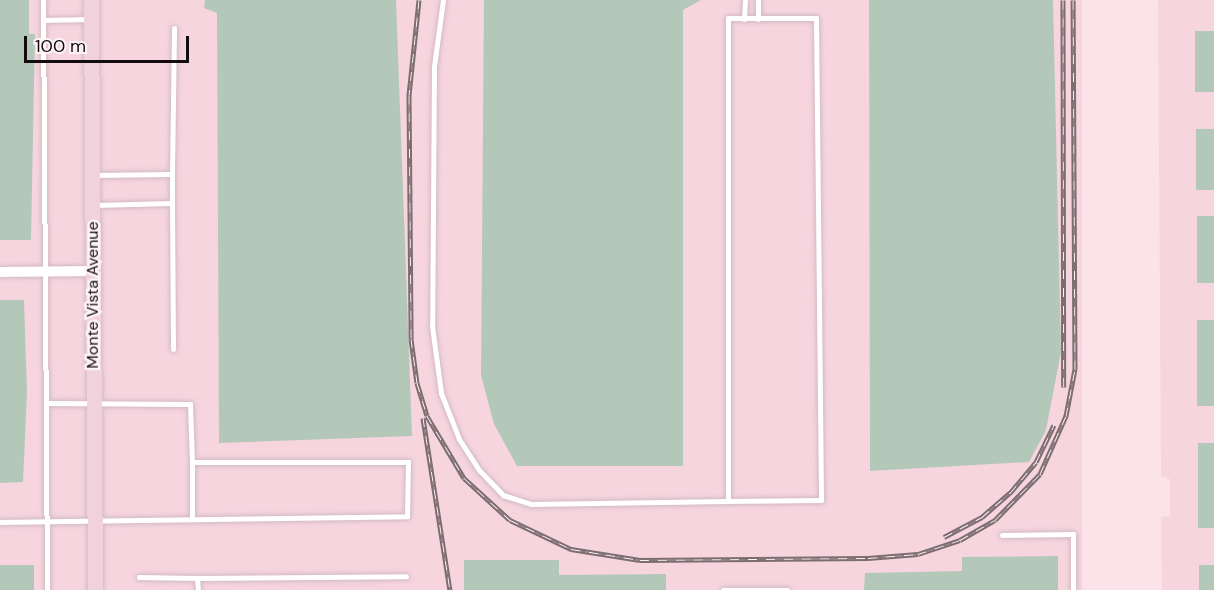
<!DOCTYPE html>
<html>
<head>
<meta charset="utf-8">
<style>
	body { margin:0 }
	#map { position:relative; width:1214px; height:590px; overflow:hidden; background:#fce3ea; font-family:"DM Sans",sans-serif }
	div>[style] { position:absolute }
	.built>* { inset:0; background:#f6d5df; transform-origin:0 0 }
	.building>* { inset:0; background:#b4c8b9; transform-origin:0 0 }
	.roads { filter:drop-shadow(0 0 2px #d3bac2) drop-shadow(0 0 2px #d3bac2) }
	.lane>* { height:5px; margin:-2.5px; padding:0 2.5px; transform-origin:2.5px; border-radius:2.5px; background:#fff }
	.street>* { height:10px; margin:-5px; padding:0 5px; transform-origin:5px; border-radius:5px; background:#fff }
	.secondary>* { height:15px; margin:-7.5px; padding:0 7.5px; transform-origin:7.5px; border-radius:7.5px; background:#f0d1dc }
	.rail>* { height:5px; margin-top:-2.5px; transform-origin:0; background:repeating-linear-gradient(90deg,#fff5f8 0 9px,#7c6d71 0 18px); box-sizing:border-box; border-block:2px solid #7c6d71 }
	span { translate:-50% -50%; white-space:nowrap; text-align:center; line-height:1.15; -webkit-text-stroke:5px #fff5f8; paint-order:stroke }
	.street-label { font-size:16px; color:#130b0e }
	.scale { position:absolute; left:24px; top:36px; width:165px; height:27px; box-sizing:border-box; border:3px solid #130b0e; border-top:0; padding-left:8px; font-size:18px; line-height:21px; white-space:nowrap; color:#130b0e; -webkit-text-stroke:4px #fff5f8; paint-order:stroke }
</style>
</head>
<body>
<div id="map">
	<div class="built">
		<i style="left:0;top:0;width:1082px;height:590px"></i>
		<i style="clip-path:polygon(1158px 0,1214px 0,1214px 590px,1162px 590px,1161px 517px,1170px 516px,1170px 479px,1161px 477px)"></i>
	</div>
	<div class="building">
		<i style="clip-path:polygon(0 0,29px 0,29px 34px,35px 34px,31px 240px,0 240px)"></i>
		<i style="clip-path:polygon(205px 0,396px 0,412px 436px,219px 443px,217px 13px,204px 8px)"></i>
		<i style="clip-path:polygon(484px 0,701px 0,683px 10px,683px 466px,517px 466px,494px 424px,481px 375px)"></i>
		<i style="clip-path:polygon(869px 0,1053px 0,1061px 352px,1046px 430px,1029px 462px,870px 471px)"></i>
		<i style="left:1195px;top:31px;width:19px;height:61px"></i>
		<i style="left:1196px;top:129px;width:18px;height:61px"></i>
		<i style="left:1214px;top:216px;width:67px;height:17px;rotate:90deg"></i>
		<i style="clip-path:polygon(0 300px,24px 300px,27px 392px,23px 482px,0 483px)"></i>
		<i style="left:1197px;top:320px;width:17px;height:86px"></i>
		<i style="left:1198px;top:443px;width:16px;height:85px"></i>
		<i style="clip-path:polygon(1058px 556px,1058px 590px,864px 590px,865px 573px,962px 571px,962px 557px)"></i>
		<i style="clip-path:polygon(464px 560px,559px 560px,559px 575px,666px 574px,666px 590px,464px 590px)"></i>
		<i style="left:0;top:565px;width:34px;height:25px"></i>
		<i style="left:1199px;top:565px;width:15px;height:25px"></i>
	</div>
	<div class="roads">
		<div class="lane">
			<i style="left:43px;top:0;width:590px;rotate:89.61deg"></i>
			<i style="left:443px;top:0;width:68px;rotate:97.7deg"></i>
			<i style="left:434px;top:67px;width:259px;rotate:90.4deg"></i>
			<i style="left:432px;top:326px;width:68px;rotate:82.3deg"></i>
			<i style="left:441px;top:393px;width:49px;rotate:68.6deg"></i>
			<i style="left:459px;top:439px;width:37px;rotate:57deg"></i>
			<i style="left:479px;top:470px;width:35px;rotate:46deg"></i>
			<i style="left:503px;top:495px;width:29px;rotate:18deg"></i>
			<i style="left:531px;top:504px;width:197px;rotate:-0.9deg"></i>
			<i style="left:758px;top:0;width:19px;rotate:90deg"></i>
			<i style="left:728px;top:18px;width:88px"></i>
			<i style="left:816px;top:18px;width:482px;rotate:89.4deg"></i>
			<i style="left:821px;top:500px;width:93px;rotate:179.4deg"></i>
			<i style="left:728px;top:501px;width:483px;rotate:-90deg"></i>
			<i style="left:744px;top:19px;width:19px;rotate:-87deg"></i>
			<i style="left:43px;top:20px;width:46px;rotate:-1.2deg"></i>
			<i style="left:172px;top:174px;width:146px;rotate:-89.2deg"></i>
			<i style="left:172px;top:203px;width:146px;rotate:89.6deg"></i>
			<i style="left:94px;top:205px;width:78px;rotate:-1.5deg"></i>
			<i style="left:172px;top:203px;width:29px;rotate:-90deg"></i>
			<i style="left:172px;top:174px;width:78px;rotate:179.3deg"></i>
			<i style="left:192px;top:462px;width:57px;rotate:90deg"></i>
			<i style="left:0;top:522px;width:407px;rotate:-0.8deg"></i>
			<i style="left:407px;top:516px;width:54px;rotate:-88.9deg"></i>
			<i style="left:408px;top:462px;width:216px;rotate:180deg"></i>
			<i style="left:192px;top:462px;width:58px;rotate:-92deg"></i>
			<i style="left:190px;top:404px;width:144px;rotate:-179.6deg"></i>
			<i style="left:1002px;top:535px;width:71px;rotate:-0.8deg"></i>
			<i style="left:1073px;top:534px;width:56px;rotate:90deg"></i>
			<i style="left:139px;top:577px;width:58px;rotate:1deg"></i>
			<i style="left:198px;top:590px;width:12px;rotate:-95deg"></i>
			<i style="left:197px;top:578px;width:209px;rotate:-0.5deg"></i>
			<i style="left:723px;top:590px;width:64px"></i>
		</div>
		<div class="street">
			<i style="left:0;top:272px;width:92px;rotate:-0.6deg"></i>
		</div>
		<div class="secondary">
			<i style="left:91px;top:0;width:590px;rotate:89.61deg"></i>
		</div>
	</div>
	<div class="rail">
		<i style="left:419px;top:0;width:96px;rotate:96deg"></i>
		<i style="left:409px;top:95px;width:244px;rotate:89.5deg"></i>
		<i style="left:411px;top:339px;width:44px;rotate:82.2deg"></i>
		<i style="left:417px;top:383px;width:34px;rotate:73deg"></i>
		<i style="left:427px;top:416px;width:72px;rotate:59.2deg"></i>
		<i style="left:464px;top:478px;width:62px;rotate:42.4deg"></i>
		<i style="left:510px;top:520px;width:68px;rotate:25.4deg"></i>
		<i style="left:571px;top:549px;width:70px;rotate:9.1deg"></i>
		<i style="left:640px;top:560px;width:228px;rotate:-0.5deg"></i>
		<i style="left:868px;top:558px;width:50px;rotate:-4.6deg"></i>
		<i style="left:918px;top:554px;width:44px;rotate:-18.4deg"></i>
		<i style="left:960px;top:540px;width:40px;rotate:-29.7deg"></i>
		<i style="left:995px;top:520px;width:64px;rotate:-45.6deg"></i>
		<i style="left:1040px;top:474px;width:64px;rotate:-65.9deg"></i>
		<i style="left:1066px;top:416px;width:48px;rotate:-79.2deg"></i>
		<i style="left:1075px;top:369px;width:369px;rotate:-90.3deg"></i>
		<i style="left:1063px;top:0;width:387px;rotate:89.9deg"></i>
		<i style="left:423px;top:418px;width:174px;rotate:81.1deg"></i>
		<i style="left:944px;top:537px;width:43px;rotate:-27.8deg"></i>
		<i style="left:982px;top:517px;width:37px;rotate:-41deg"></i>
		<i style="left:1010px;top:493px;width:40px;rotate:-50deg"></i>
		<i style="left:1036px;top:462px;width:41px;rotate:-64.1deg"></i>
	</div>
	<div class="street-label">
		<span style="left:93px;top:295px;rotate:-90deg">Monte Vista Avenue</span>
	</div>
	<div class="scale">100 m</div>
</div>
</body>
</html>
